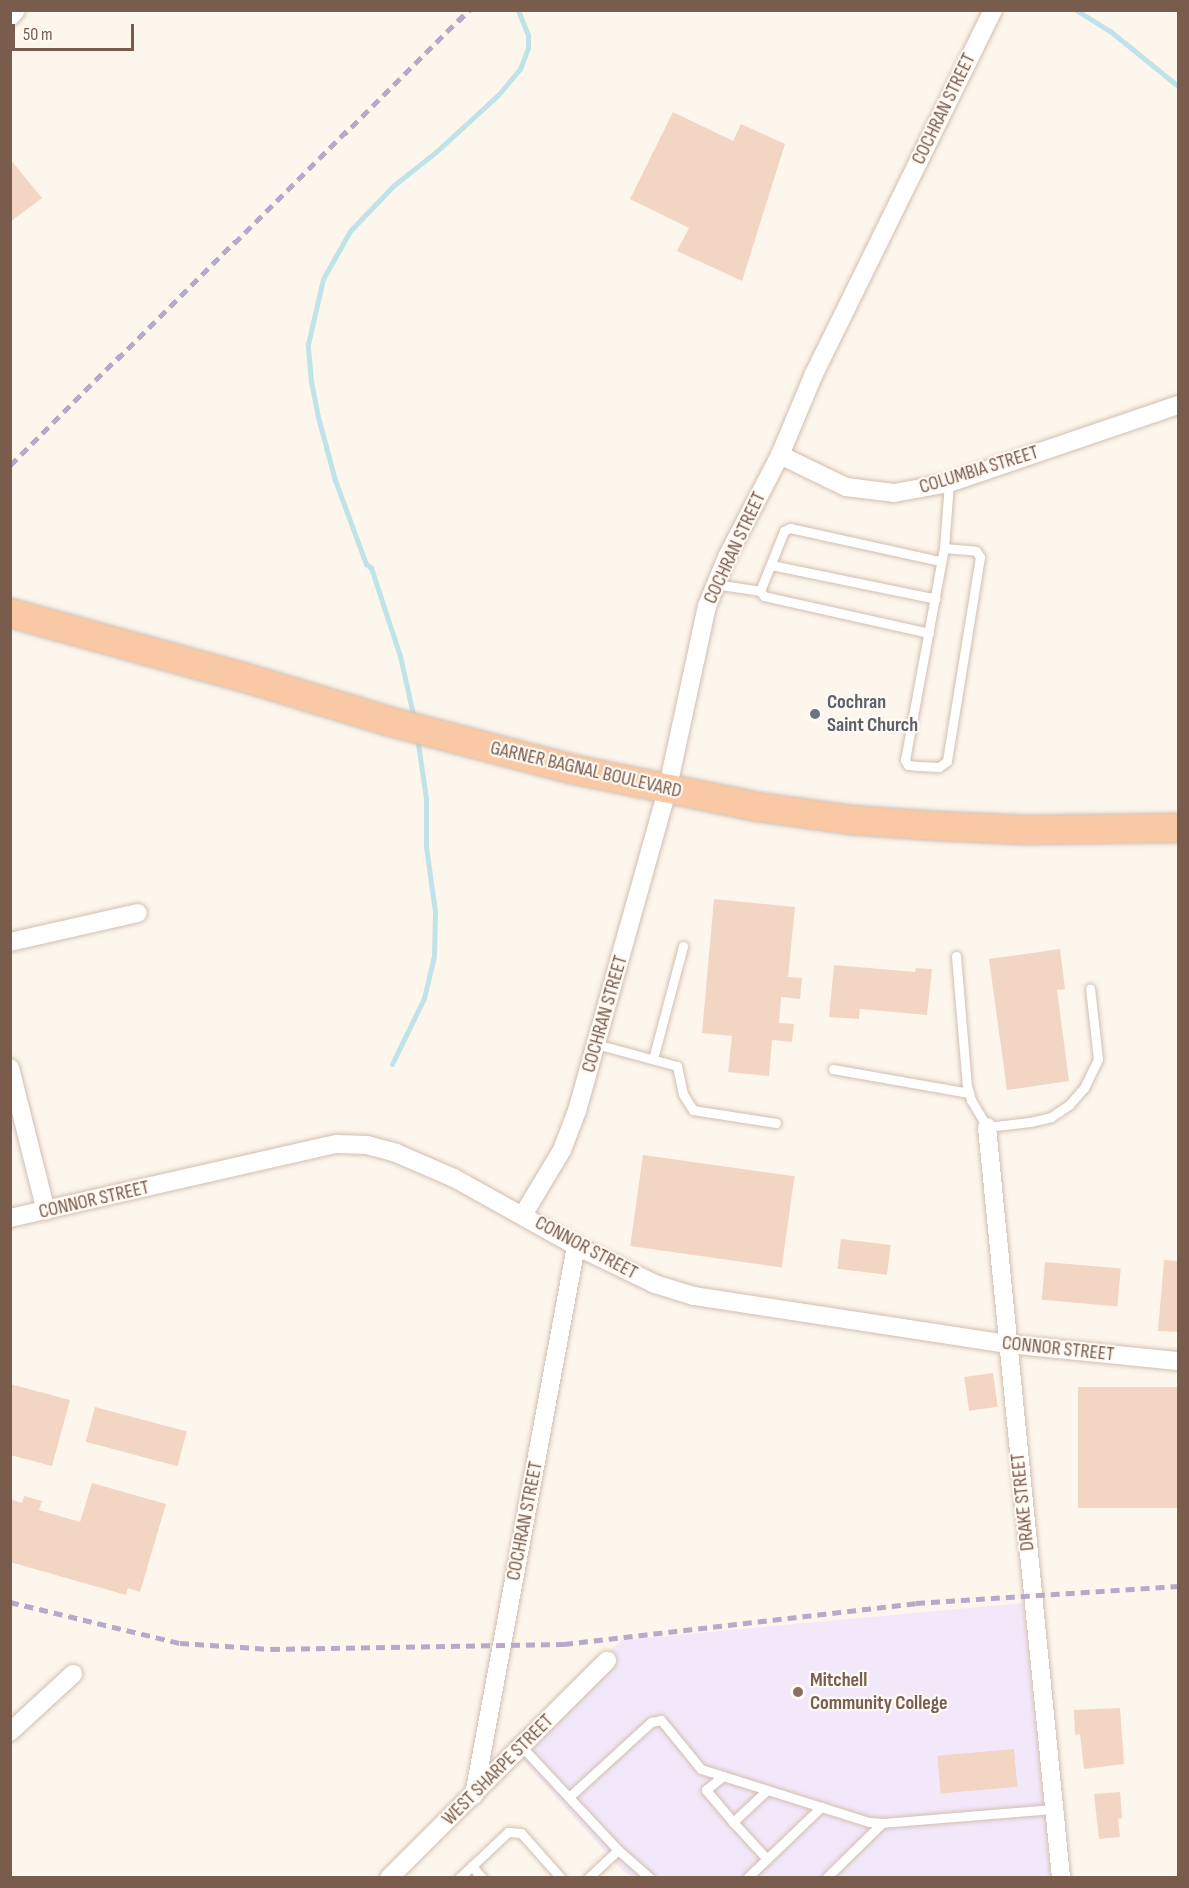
<!DOCTYPE html>
<html>
<head>
<meta charset="utf-8">
<style>
	body { margin:0 }
	#map { position:relative; width:1189px; height:1888px; overflow:hidden; background:#fdf6ec; font-family:"Sofia Sans Condensed",sans-serif }
	div>[style] { position:absolute }
	.education>* { inset:0; background:#f3e8fa }
	.stream>* { height:5px; margin:-2.5px; padding:0 2.5px; transform-origin:2.5px; border-radius:2.5px; background:#bfe3e8 }
	.building>* { inset:0; background:#f3d5c3; transform-origin:0 0 }
	.roads { filter:drop-shadow(0 0 2px #d1beb0) drop-shadow(0 0 2px #d1beb0) }
	.service>* { height:9px; margin:-4.5px; padding:0 4.5px; transform-origin:4.5px; border-radius:4.5px; background:#fff }
	.minor>* { height:18px; margin:-9px; padding:0 9px; transform-origin:9px; border-radius:9px; background:#fff }
	.trunk>* { height:28px; margin:-14px; padding:0 14px; transform-origin:14px; border-radius:14px; background:#f9c8a4 }
	.rail>* { height:4.5px; margin-top:-2.25px; transform-origin:0; background:repeating-linear-gradient(90deg,#b9a8c9 0 9px,transparent 0 15px) }
	.dots>* { width:16px; height:16px; translate:-50% -50%; box-sizing:border-box; border:3px solid #fffaf3; border-radius:50% }
	span { translate:-50% -50%; white-space:nowrap; text-align:center; line-height:1.15; -webkit-text-stroke:4.5px #fffaf3; paint-order:stroke }
	.street-label { font-size:20px; color:#7a5c4d }
	.worship-label { font-size:20px; color:#5b616d; font-weight:700 }
	.left { translate:0 -50%; text-align:left }
	.education-label { font-size:20px; color:#785e54; font-weight:700 }
	.frame { position:absolute; inset:0; border:12px solid #7a5c4d; pointer-events:none }
	.scale { position:absolute; left:12px; top:24px; width:122px; height:27px; box-sizing:border-box; border:3px solid #7a5c4d; border-top:0; padding-left:8px; font-size:18px; line-height:21px; white-space:nowrap; color:#7a5c4d; -webkit-text-stroke:4px #fffaf3; paint-order:stroke }
</style>
</head>
<body>
<div id="map">
	<div class="education">
		<i style="clip-path:polygon(1023px 1603px,1051px 1877px,632px 1877px,622px 1870px,508px 1743px,622px 1640px)"></i>
	</div>
	<div class="stream">
		<i style="left:1076px;top:10px;width:40px;rotate:32deg"></i>
		<i style="left:1110px;top:31px;width:87px;rotate:39deg"></i>
		<i style="left:414px;top:719px;width:65px;rotate:-102.5deg"></i>
		<i style="left:400px;top:656px;width:93px;rotate:-108.2deg"></i>
		<i style="left:371px;top:568px;width:6px;rotate:-141deg"></i>
		<i style="left:366px;top:564px;width:90px;rotate:-110.3deg"></i>
		<i style="left:335px;top:480px;width:65px;rotate:-105.1deg"></i>
		<i style="left:318px;top:417px;width:36px;rotate:-101deg"></i>
		<i style="left:311px;top:382px;width:38px;rotate:-95deg"></i>
		<i style="left:308px;top:344px;width:67px;rotate:-77deg"></i>
		<i style="left:323px;top:279px;width:55px;rotate:-60.6deg"></i>
		<i style="left:350px;top:231px;width:62px;rotate:-46.3deg"></i>
		<i style="left:393px;top:186px;width:56px;rotate:-38.5deg"></i>
		<i style="left:437px;top:151px;width:83px;rotate:-42.6deg"></i>
		<i style="left:498px;top:95px;width:34px;rotate:-50deg"></i>
		<i style="left:520px;top:69px;width:22px;rotate:-69deg"></i>
		<i style="left:528px;top:48px;width:13px;rotate:-90deg"></i>
		<i style="left:528px;top:35px;width:27px;rotate:-112deg"></i>
		<i style="left:392px;top:1064px;width:73px;rotate:-64.1deg"></i>
		<i style="left:424px;top:998px;width:43px;rotate:-76.6deg"></i>
		<i style="left:434px;top:956px;width:44px;rotate:-88.7deg"></i>
		<i style="left:435px;top:912px;width:67px;rotate:-97.8deg"></i>
		<i style="left:426px;top:846px;width:48px;rotate:-90deg"></i>
		<i style="left:426px;top:798px;width:62px;rotate:-98.4deg"></i>
	</div>
	<div class="building">
		<i style="clip-path:polygon(673px 112px,733px 141px,741px 124px,785px 144px,742px 281px,677px 251px,689px 228px,630px 199px)"></i>
		<i style="clip-path:polygon(10px 159px,42px 198px,10px 222px)"></i>
		<i style="clip-path:polygon(714px 899px,795px 907px,788px 977px,802px 978px,800px 999px,781px 997px,779px 1023px,794px 1024px,792px 1042px,772px 1040px,769px 1076px,728px 1072px,732px 1036px,702px 1033px)"></i>
		<i style="clip-path:polygon(1060px 949px,1065px 989px,1057px 990px,1069px 1081px,1007px 1090px,989px 959px)"></i>
		<i style="clip-path:polygon(834px 965px,915px 972px,916px 968px,932px 969px,927px 1015px,860px 1009px,859px 1019px,829px 1017px)"></i>
		<i style="left:643px;top:1155px;width:153px;height:92px;rotate:8deg"></i>
		<i style="left:841px;top:1239px;width:50px;height:30px;rotate:7deg"></i>
		<i style="clip-path:polygon(1164px 1260px,1179px 1261px,1179px 1332px,1158px 1331px)"></i>
		<i style="left:1045px;top:1262px;width:76px;height:38px;rotate:5deg"></i>
		<i style="left:993px;top:1373px;width:34px;height:29px;rotate:82deg"></i>
		<i style="clip-path:polygon(10px 1384px,70px 1400px,52px 1466px,10px 1455px)"></i>
		<i style="left:1179px;top:1387px;width:121px;height:101px;rotate:90deg"></i>
		<i style="left:95px;top:1407px;width:95px;height:36px;rotate:15deg"></i>
		<i style="clip-path:polygon(92px 1483px,166px 1504px,140px 1592px,128px 1588px,126px 1595px,10px 1562px,10px 1499px,22px 1503px,24px 1496px,42px 1501px,39px 1510px,80px 1522px)"></i>
		<i style="clip-path:polygon(1120px 1708px,1124px 1764px,1084px 1769px,1080px 1734px,1075px 1735px,1074px 1710px)"></i>
		<i style="left:1014px;top:1749px;width:38px;height:77px;rotate:85deg"></i>
		<i style="clip-path:polygon(1120px 1792px,1122px 1818px,1118px 1819px,1120px 1837px,1099px 1839px,1094px 1794px)"></i>
	</div>
	<div class="roads">
		<div class="service">
			<i style="left:944px;top:548px;width:32px;rotate:5deg"></i>
			<i style="left:976px;top:551px;width:7px;rotate:56deg"></i>
			<i style="left:980px;top:557px;width:207px;rotate:99.2deg"></i>
			<i style="left:947px;top:761px;width:10px;rotate:143deg"></i>
			<i style="left:939px;top:767px;width:21px;rotate:-177deg"></i>
			<i style="left:918px;top:766px;width:10px;rotate:-174deg"></i>
			<i style="left:908px;top:765px;width:6px;rotate:-121deg"></i>
			<i style="left:905px;top:760px;width:216px;rotate:-79.6deg"></i>
			<i style="left:944px;top:548px;width:65px;rotate:-85.6deg"></i>
			<i style="left:771px;top:565px;width:168px;rotate:11.6deg"></i>
			<i style="left:715px;top:584px;width:46px;rotate:8.8deg"></i>
			<i style="left:929px;top:633px;width:169px;rotate:-167.4deg"></i>
			<i style="left:764px;top:596px;width:6px;rotate:-129deg"></i>
			<i style="left:760px;top:591px;width:65px;rotate:-68.2deg"></i>
			<i style="left:784px;top:531px;width:7px;rotate:-27deg"></i>
			<i style="left:790px;top:528px;width:154px;rotate:12.4deg"></i>
			<i style="left:956px;top:956px;width:130px;rotate:85.2deg"></i>
			<i style="left:967px;top:1086px;width:15px;rotate:74deg"></i>
			<i style="left:971px;top:1100px;width:31px;rotate:59deg"></i>
			<i style="left:987px;top:1127px;width:43px;rotate:-6.6deg"></i>
			<i style="left:1030px;top:1122px;width:22px;rotate:-13deg"></i>
			<i style="left:1051px;top:1117px;width:22px;rotate:-34deg"></i>
			<i style="left:1069px;top:1105px;width:23px;rotate:-49deg"></i>
			<i style="left:1084px;top:1088px;width:32px;rotate:-64deg"></i>
			<i style="left:1098px;top:1059px;width:71px;rotate:-96.4deg"></i>
			<i style="left:596px;top:1044px;width:84px;rotate:15.2deg"></i>
			<i style="left:677px;top:1066px;width:29px;rotate:78deg"></i>
			<i style="left:683px;top:1094px;width:19px;rotate:58deg"></i>
			<i style="left:693px;top:1110px;width:84px;rotate:8.9deg"></i>
			<i style="left:653px;top:1059px;width:117px;rotate:-75.1deg"></i>
			<i style="left:833px;top:1069px;width:138px;rotate:10deg"></i>
			<i style="left:522px;top:1747px;width:141px;rotate:47deg"></i>
			<i style="left:618px;top:1850px;width:41px;rotate:137deg"></i>
			<i style="left:723px;top:1776px;width:22px;rotate:141deg"></i>
			<i style="left:706px;top:1790px;width:42px;rotate:49.8deg"></i>
			<i style="left:767px;top:1790px;width:47px;rotate:136.7deg"></i>
			<i style="left:733px;top:1822px;width:50px;rotate:47.4deg"></i>
			<i style="left:569px;top:1797px;width:111px;rotate:-42.4deg"></i>
			<i style="left:651px;top:1722px;width:10px;rotate:-11deg"></i>
			<i style="left:661px;top:1720px;width:63px;rotate:50.8deg"></i>
			<i style="left:701px;top:1769px;width:176px;rotate:17.5deg"></i>
			<i style="left:869px;top:1822px;width:13px;rotate:4deg"></i>
			<i style="left:882px;top:1823px;width:78px;rotate:135.5deg"></i>
			<i style="left:882px;top:1823px;width:173px;rotate:-4.7deg"></i>
			<i style="left:618px;top:1850px;width:43px;rotate:41.2deg"></i>
			<i style="left:459px;top:1878px;width:18px;rotate:-43deg"></i>
			<i style="left:482px;top:1878px;width:16px;rotate:-130deg"></i>
			<i style="left:472px;top:1866px;width:50px;rotate:-43.4deg"></i>
			<i style="left:508px;top:1832px;width:13px;rotate:4deg"></i>
			<i style="left:521px;top:1833px;width:60px;rotate:48.4deg"></i>
			<i style="left:747px;top:1878px;width:103px;rotate:-43.8deg"></i>
		</div>
		<div class="minor">
			<i style="left:10px;top:17px;width:9px;rotate:-49deg"></i>
			<i style="left:780px;top:455px;width:73px;rotate:25.9deg"></i>
			<i style="left:846px;top:487px;width:48px;rotate:7.1deg"></i>
			<i style="left:894px;top:493px;width:56px;rotate:-10.3deg"></i>
			<i style="left:949px;top:483px;width:242px;rotate:-18.8deg"></i>
			<i style="left:10px;top:942px;width:131px;rotate:-12.8deg"></i>
			<i style="left:10px;top:1068px;width:147px;rotate:75.9deg"></i>
			<i style="left:987px;top:1127px;width:755px;rotate:84.37deg"></i>
			<i style="left:523px;top:1215px;width:76px;rotate:-59deg"></i>
			<i style="left:562px;top:1150px;width:42px;rotate:-69deg"></i>
			<i style="left:577px;top:1111px;width:332px;rotate:-74.3deg"></i>
			<i style="left:667px;top:791px;width:189px;rotate:-77.8deg"></i>
			<i style="left:707px;top:606px;width:53px;rotate:-67.8deg"></i>
			<i style="left:727px;top:557px;width:115px;rotate:-62.5deg"></i>
			<i style="left:780px;top:455px;width:86px;rotate:-67.3deg"></i>
			<i style="left:813px;top:376px;width:408px;rotate:-63.8deg"></i>
			<i style="left:10px;top:1218px;width:335px;rotate:-12.8deg"></i>
			<i style="left:337px;top:1144px;width:30px;rotate:2deg"></i>
			<i style="left:367px;top:1145px;width:30px;rotate:15deg"></i>
			<i style="left:396px;top:1153px;width:63px;rotate:23.3deg"></i>
			<i style="left:454px;top:1178px;width:140px;rotate:29.1deg"></i>
			<i style="left:576px;top:1246px;width:88px;rotate:25.7deg"></i>
			<i style="left:655px;top:1284px;width:41px;rotate:17.1deg"></i>
			<i style="left:694px;top:1296px;width:317px;rotate:8.7deg"></i>
			<i style="left:1007px;top:1344px;width:172px;rotate:5.7deg"></i>
			<i style="left:10px;top:1732px;width:86px;rotate:-42.6deg"></i>
			<i style="left:474px;top:1795px;width:558px;rotate:-79.47deg"></i>
			<i style="left:389px;top:1878px;width:308px;rotate:-44.9deg"></i>
		</div>
		<div class="trunk">
			<i style="left:10px;top:613px;width:238px;rotate:15.4deg"></i>
			<i style="left:239px;top:676px;width:159px;rotate:16.8deg"></i>
			<i style="left:391px;top:722px;width:186px;rotate:14.6deg"></i>
			<i style="left:571px;top:769px;width:191px;rotate:11.5deg"></i>
			<i style="left:758px;top:807px;width:93px;rotate:8deg"></i>
			<i style="left:850px;top:820px;width:87px;rotate:3.9deg"></i>
			<i style="left:937px;top:826px;width:89px;rotate:2.6deg"></i>
			<i style="left:1026px;top:830px;width:152px;rotate:-0.8deg"></i>
		</div>
	</div>
	<div class="rail">
		<i style="left:10px;top:465px;width:646px;rotate:-44.75deg"></i>
		<i style="left:10px;top:1602px;width:175px;rotate:13.6deg"></i>
		<i style="left:180px;top:1643px;width:91px;rotate:3.8deg"></i>
		<i style="left:271px;top:1649px;width:293px;rotate:-1deg"></i>
		<i style="left:564px;top:1644px;width:354px;rotate:-6.6deg"></i>
		<i style="left:916px;top:1603px;width:263px;rotate:-3.7deg"></i>
	</div>
	<div class="dots">
		<i style="left:815px;top:714px;background:#6b7280"></i>
		<i style="left:798px;top:1692px;background:#8d6e63"></i>
	</div>
	<div class="street-label">
		<span style="left:944px;top:109px;rotate:-64deg">COCHRAN STREET</span>
		<span style="left:979px;top:470px;rotate:-17deg">COLUMBIA STREET</span>
		<span style="left:735px;top:548px;rotate:-65deg">COCHRAN STREET</span>
		<span style="left:586px;top:770px;rotate:13deg">GARNER BAGNAL BOULEVARD</span>
		<span style="left:605px;top:1014px;rotate:-74deg">COCHRAN STREET</span>
		<span style="left:94px;top:1200px;rotate:-13deg">CONNOR STREET</span>
		<span style="left:586px;top:1248px;rotate:28deg">CONNOR STREET</span>
		<span style="left:1058px;top:1349px;rotate:6deg">CONNOR STREET</span>
		<span style="left:1023px;top:1502px;rotate:-96deg">DRAKE STREET</span>
		<span style="left:525px;top:1521px;rotate:-79deg">COCHRAN STREET</span>
		<span style="left:498px;top:1770px;rotate:-45deg">WEST SHARPE STREET</span>
	</div>
	<div class="worship-label">
		<span class="left" style="left:827px;top:714px">Cochran<br>Saint Church</span>
	</div>
	<div class="education-label">
		<span class="left" style="left:810px;top:1692px">Mitchell<br>Community College</span>
	</div>
	<div class="frame"></div>
	<div class="scale">50 m</div>
</div>
</body>
</html>
